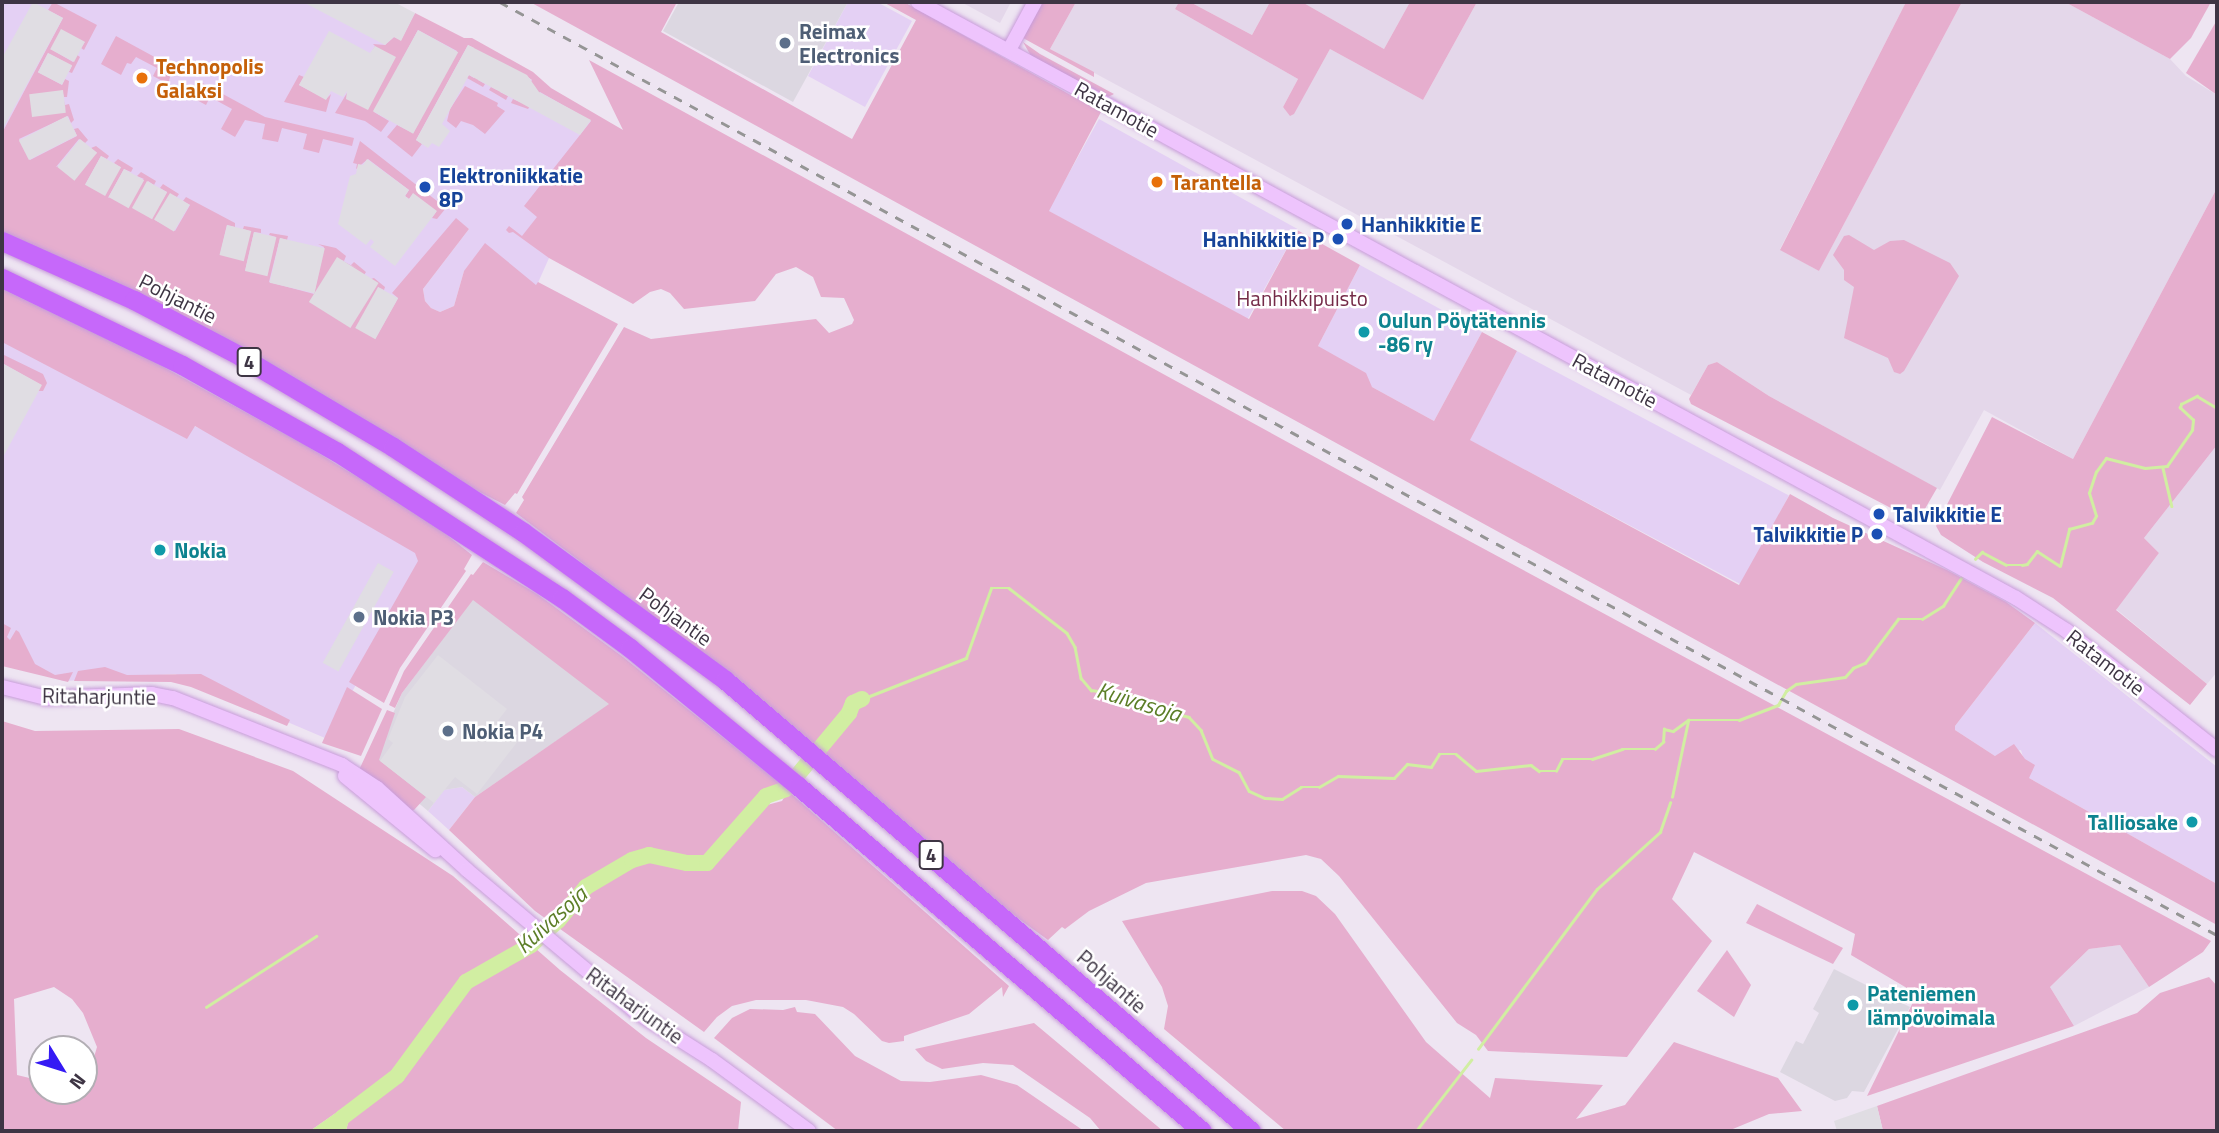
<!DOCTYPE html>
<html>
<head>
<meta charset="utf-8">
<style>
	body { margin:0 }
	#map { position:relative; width:2219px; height:1133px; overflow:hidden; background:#eee5f2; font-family:"Titillium Web",sans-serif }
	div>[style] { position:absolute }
	.residential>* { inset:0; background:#e4d7ea }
	.commercial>* { inset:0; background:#e4d0f4; transform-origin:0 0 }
	.industrial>* { inset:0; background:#dcd7e1 }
	.green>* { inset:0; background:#e6aece }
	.parking>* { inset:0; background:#e0dde3; transform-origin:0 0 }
	.water>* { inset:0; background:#d1eea2 }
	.stream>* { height:2.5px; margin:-1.25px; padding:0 1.25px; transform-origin:1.25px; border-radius:1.25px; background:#d1eea2 }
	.river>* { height:16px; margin:-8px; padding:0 8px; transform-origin:8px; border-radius:8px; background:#d1eea2 }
	.roads { filter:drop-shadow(0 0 2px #c89cda) drop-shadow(0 0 2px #c89cda) }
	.secondary>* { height:14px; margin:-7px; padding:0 7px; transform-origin:7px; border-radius:7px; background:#eec4fd }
	.highway>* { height:19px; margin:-9.5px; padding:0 9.5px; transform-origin:9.5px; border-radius:9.5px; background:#c668fa }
	.rail>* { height:2.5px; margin-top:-1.25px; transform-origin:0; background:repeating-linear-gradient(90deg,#959595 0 9px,transparent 0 18px) }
	.dots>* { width:19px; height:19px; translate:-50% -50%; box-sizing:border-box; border:4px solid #fff; border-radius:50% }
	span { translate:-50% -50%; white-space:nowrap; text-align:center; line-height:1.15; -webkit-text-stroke:5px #fff; paint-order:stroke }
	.shield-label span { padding:2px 5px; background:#fff; border:2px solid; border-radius:5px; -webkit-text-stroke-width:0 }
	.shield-label { font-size:19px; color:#3e3544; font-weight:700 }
	.service-label { font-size:21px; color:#4e5e75; font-weight:700 }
	.left { translate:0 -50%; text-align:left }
	.food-label { font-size:21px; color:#c56008; font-weight:700 }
	.street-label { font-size:21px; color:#3e3544 }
	.transit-label { font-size:21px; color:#164399; font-weight:700 }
	.right { translate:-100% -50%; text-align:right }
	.park-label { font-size:21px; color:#742a48 }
	.culture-label { font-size:21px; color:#0d838f; font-weight:700 }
	.water-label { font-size:23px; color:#5c7e27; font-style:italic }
	.frame { position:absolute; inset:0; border:4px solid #3e3544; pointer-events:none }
	.north { position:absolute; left:28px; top:1035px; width:70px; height:70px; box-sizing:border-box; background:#fff; border:2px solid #b2aeb4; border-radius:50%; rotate:128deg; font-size:19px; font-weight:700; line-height:28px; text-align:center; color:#3e3544 }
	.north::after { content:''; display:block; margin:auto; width:24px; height:32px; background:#351af4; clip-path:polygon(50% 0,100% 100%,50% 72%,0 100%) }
</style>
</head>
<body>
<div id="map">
	<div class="residential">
		<i style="clip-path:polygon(961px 2px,1011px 2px,1000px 23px)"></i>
		<i style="clip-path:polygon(1076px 2px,1179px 2px,1175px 9px,1298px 79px,1283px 107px,1294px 113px,1330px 49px,1423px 100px,1477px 2px,1906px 2px,1780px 249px,1819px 271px,1962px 2px,2065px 2px,2170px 59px,2186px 76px,2217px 95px,2217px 188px,2073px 459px,1984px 410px,1940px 490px,1769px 396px,1717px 362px,1708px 365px,1691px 395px,1050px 49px)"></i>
		<i style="clip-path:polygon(1190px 2px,1270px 2px,1252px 35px)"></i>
		<i style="clip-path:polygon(1302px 2px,1410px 2px,1384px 49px)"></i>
		<i style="clip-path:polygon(2217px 445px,2217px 672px,2207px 684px,2116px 609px,2159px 553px,2144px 538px)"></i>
		<i style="clip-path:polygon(2120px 945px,2149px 987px,2074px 1026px,2050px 987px,2089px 949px)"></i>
	</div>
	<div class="commercial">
		<i style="clip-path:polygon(2px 2px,390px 2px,624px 131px,549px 258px,537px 285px,464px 271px,454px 306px,440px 312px,431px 308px,425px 301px,423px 289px,469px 229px,460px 222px,374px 345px,3px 150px,37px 68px,2px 133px)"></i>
		<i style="clip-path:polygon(848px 2px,877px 2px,912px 21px,865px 107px,808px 76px)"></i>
		<i style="left:1099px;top:119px;width:227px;height:105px;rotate:29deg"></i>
		<i style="clip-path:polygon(1360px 265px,1482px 332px,1434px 421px,1372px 387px,1318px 346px)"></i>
		<i style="clip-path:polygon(2px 341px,228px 441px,430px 558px,325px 738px,175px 674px,64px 681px,2px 663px)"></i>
		<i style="left:1517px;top:351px;width:308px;height:101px;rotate:28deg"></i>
		<i style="clip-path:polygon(2035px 623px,2217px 767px,2217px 884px,2029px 778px,2021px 750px,1995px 756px,1955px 730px,1955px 726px)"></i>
		<i style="clip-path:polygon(462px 787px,475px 797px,449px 830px,428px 811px,444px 790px)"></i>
	</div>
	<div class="industrial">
		<i style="clip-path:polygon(679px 2px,848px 2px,793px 102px,663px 31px)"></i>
		<i style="clip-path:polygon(473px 599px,610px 704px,475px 797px,462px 787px,444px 790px,428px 811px,371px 763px,402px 693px)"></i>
		<i style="clip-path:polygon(1834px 969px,1910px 1007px,1864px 1092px,1852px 1091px,1847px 1098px,1835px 1101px,1780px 1072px,1796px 1041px,1803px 1044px,1819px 1013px,1813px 1009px)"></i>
	</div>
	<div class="green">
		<i style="clip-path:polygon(53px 2px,97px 25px,84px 50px,81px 48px,85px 42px,51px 49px,73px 62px,77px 55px,80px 57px,72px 73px,69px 72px,72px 66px,48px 53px,38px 72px,62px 85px,65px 79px,69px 81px,67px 97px,64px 97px,62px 90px,66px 112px,65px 105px,69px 104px,74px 120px,71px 123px,68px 116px,19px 139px,30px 160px,77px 136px,74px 129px,78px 128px,88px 140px,85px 143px,79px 139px,56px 167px,97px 153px,91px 148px,96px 146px,109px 156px,107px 159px,101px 156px,85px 185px,120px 167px,114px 163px,118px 159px,133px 168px,131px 172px,124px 169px,108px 198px,144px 179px,137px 176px,141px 172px,156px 181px,154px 185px,148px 181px,152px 218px,167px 192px,160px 188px,163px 184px,179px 194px,177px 197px,170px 194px,155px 220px,175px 231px,190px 205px,183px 201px,186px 197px,235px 223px,235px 227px,227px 225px,220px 255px,250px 231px,243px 229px,244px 226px,261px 229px,261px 233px,254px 232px,245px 271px,276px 237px,269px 235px,270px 233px,288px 236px,287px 240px,280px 238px,269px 282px,314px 294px,324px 247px,318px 244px,336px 248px,346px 256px,344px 261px,337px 258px,358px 269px,351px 265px,354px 262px,366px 272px,364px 275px,358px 272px,377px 283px,371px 279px,374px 278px,385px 287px,384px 290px,378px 287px,375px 339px,398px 298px,392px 293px,456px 218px,469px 229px,423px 289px,425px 301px,431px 308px,440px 312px,454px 306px,464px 271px,485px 243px,536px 285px,538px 282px,618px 324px,517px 494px,515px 493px,505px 505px,474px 489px,2px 232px,2px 133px,63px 18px,48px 10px)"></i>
		<i style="clip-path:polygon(530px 2px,677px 2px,661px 32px,852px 139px,916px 20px,883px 2px,904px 2px,1101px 112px,1049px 211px,1249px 319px,1297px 230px,1360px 265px,1318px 346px,1366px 373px,1372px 387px,1434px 421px,1482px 332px,1517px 351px,1470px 440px,1739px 585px,1790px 494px,1833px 518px,1947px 570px,2006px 602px,2035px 623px,1955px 726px,1955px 730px,1995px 756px,2014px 744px,2025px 759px,2035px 765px,2029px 778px,2217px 884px,2217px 925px)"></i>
		<i style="clip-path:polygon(1041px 2px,1076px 2px,1050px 49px,1094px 72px,1094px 77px,1023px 38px)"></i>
		<i style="clip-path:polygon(1179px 2px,1190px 2px,1252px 35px,1270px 2px,1302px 2px,1384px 49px,1410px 2px,1477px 2px,1423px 100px,1330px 49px,1294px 114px,1290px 116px,1283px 107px,1298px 79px,1175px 9px)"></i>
		<i style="clip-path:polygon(1906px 2px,1962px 2px,1819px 271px,1780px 250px)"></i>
		<i style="clip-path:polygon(2065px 2px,2211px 2px,2191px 38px,2170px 59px)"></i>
		<i style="clip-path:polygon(415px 13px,464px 38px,472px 38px,533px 72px,551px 88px,623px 130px,589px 60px,1421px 515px,2211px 941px,2203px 952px,2149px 987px,2120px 945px,2089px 949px,2050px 987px,2074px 1026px,1867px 1096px,1917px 994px,1851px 955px,1855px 934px,1694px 852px,1672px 899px,1712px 941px,1627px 1057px,1488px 1051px,1476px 1035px,1457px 1023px,1339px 876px,1321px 859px,1306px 855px,1146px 883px,1089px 911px,1065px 929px,1062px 927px,1048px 940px,1011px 913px,714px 662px,516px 513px,524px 500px,522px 497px,624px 327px,651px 339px,816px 319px,829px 333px,852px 324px,854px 320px,844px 298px,821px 297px,813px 277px,796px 267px,776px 274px,755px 301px,684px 309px,670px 293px,661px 289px,650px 292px,633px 304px,549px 258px,513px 232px,509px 233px,506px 230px,509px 226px,522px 236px,537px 217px,524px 206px,591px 121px,540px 92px,528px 109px,511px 103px,513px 99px,520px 102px,532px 80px,526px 76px,500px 92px,508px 96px,506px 100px,489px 90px,491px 87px,497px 90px,510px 68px,504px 64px,478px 80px,485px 84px,483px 87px,467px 78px,469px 75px,474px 78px,474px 48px,468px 45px,416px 140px,422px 144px,412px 157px,387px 137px,397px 125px,413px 133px,457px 51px,418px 30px,374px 112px,389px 121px,381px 132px,365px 121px,335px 113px,375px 46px,373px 44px,385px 45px,394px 37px,401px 40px)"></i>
		<i style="clip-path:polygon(2217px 20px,2217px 95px,2186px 73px)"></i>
		<i style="clip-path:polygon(116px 36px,173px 67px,168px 84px,153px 76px,157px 68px,136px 57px,131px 64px,127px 63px,121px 75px,101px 64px)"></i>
		<i style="clip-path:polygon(1023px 42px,1040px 54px,1114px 94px,1108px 97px,1031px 56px)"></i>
		<i style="clip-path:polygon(299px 75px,304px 77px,299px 85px,326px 99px,331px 94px,326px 112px,284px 102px)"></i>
		<i style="clip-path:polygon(197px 80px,265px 117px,354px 138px,352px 146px,323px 139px,319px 153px,303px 149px,307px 134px,282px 128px,278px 142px,262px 139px,265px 124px,245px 120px,235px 137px,221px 129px,232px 109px,210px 97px,206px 105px,191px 97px)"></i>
		<i style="clip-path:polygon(465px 86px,498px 103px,497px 106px,505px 111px,485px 134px,473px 125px,461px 121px,456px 128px,447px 121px,450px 109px)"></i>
		<i style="clip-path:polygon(360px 141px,446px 208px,437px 219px,432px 218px,436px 212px,413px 194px,409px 199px,405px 196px,409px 190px,368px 159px,356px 169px,357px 164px,353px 163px)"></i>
		<i style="clip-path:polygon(2217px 188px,2217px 445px,2144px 538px,2159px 553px,2116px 610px,2207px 684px,2190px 705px,2053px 598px,1983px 562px,1941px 535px,1936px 526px,1992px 417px,2073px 459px)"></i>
		<i style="clip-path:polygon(1849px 235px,1874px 250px,1890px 241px,1904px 240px,1950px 263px,1959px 276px,1904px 371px,1900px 374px,1894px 372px,1888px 358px,1844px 338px,1854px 287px,1844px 280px,1844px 270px,1833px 255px,1844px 236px)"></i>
		<i style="clip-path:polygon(2px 289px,149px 359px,305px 445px,428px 520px,472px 555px,464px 569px,466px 571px,400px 668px,384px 703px,349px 682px,418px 561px,415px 553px,195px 426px,187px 439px,2px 342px)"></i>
		<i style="clip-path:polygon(2px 354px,43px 374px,47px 383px,43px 391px,38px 391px,41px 385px,2px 363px)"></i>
		<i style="clip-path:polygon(1717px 362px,1769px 396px,1937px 488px,1922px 514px,1912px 519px,1691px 404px,1689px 399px,1708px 365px)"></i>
		<i style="clip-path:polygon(483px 562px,537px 594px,623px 657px,782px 785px,777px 790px,765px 794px,739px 818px,745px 824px,767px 805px,782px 801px,788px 791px,1009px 986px,1003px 997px,1002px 987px,969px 1014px,904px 1036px,904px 1041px,889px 1043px,882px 1041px,854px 1014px,843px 1007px,806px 1000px,756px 1000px,732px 1006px,717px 1017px,704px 1032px,535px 911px,449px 830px,475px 797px,609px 704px,473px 600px,402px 693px,395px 708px,389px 705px,404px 671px,471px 574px,473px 575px)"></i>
		<i style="clip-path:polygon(2px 623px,11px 628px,7px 637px,10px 640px,16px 630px,19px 632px,35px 664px,55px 675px,73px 672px,68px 682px,2px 666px)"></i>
		<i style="clip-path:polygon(105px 667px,127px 675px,201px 674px,290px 720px,287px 726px,191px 687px,171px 682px,74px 681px,78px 671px)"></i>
		<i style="clip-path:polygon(347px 687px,382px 709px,361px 756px,322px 743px)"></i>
		<i style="clip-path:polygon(387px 710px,395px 713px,379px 760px,426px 797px,414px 810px,411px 811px,359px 770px)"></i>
		<i style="clip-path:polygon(evenodd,2px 721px,35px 731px,179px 729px,293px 771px,453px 876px,560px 970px,646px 1038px,741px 1102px,738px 1131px,346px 1131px,353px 1101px,310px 1131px,2px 1131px,2px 721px,54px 987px,72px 999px,83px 1013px,97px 1047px,84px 1091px,42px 1091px,42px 1081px,17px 1075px,14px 999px,54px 987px)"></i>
		<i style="clip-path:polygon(1272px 891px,1302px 891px,1316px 896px,1335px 914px,1426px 1042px,1490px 1098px,1495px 1078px,1603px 1085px,1576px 1119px,1625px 1105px,1674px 1042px,1778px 1078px,1802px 1111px,1769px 1114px,1728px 1131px,1286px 1131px,1164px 1029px,1168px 1006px,1162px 987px,1122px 921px)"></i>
		<i style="clip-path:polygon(1757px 904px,1843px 948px,1833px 964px,1746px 923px)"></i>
		<i style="clip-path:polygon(1727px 950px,1751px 985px,1734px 1017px,1697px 991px)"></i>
		<i style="clip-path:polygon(2209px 977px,2217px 986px,2217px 1131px,1883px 1131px,1877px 1106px,2137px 1013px,2160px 993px)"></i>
		<i style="clip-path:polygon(795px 1007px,797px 1012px,815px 1014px,855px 1056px,901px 1081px,930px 1082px,981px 1075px,1017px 1085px,1084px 1131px,838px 1131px,714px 1038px,732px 1018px,750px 1009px,783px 1010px)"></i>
		<i style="clip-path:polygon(1034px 1023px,1163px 1131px,1101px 1131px,1090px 1118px,1013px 1065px,983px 1063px,942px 1069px,926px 1061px,915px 1049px)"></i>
	</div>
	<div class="parking">
		<i style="clip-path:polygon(33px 2px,63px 18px,2px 130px,2px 58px)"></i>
		<i style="clip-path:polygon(303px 2px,394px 2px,415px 13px,401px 41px,394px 37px,385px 45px)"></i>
		<i style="left:61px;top:29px;width:27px;height:23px;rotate:28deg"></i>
		<i style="left:418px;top:30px;width:46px;height:93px;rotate:29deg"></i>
		<i style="clip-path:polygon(329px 31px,370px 53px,375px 46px,396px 57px,368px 110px,346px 99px,347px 91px,343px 97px,331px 91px,326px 100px,299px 85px)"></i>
		<i style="clip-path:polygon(468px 45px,527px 75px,539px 92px,591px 120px,580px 135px,469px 75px,442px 124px,450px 131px,439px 147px,432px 143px,428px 148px,416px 140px)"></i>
		<i style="left:48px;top:53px;width:27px;height:22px;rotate:27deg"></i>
		<i style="left:63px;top:90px;width:23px;height:34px;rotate:83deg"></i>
		<i style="left:67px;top:116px;width:22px;height:54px;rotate:63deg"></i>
		<i style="left:80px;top:139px;width:22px;height:36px;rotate:39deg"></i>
		<i style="left:101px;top:156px;width:23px;height:33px;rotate:29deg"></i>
		<i style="clip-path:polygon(367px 159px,409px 190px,405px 196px,409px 199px,413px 193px,437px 211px,395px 266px,370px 247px,374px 242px,371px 239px,366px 245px,338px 224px,350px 176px,356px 174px,358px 164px,363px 165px)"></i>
		<i style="left:124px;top:169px;width:23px;height:32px;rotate:29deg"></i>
		<i style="left:147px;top:181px;width:23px;height:31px;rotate:29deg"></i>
		<i style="left:170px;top:193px;width:23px;height:31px;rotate:31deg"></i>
		<i style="left:227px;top:225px;width:25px;height:31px;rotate:14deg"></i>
		<i style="left:254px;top:232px;width:23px;height:40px;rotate:13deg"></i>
		<i style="left:280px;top:238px;width:46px;height:46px;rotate:13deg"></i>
		<i style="left:337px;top:257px;width:49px;height:53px;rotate:32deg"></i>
		<i style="left:378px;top:287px;width:23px;height:47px;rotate:29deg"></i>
		<i style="clip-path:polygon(2px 363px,42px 385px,2px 459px)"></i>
		<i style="left:378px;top:563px;width:18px;height:114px;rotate:29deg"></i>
		<i style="clip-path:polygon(438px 655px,507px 709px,496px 723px,518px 741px,477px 794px,455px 777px,434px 803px,380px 761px,393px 743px,388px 739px,405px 697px)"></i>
		<i style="clip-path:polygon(1877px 1106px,1883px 1131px,1837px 1131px,1834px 1121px)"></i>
	</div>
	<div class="water">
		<i style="clip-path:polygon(354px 1100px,346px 1131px,310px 1131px)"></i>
	</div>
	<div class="stream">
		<i style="left:2163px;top:468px;width:39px;rotate:77deg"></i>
		<i style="left:1975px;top:559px;width:10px;rotate:-45deg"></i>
		<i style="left:1982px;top:552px;width:27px;rotate:28deg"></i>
		<i style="left:2006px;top:565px;width:16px"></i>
		<i style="left:2022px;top:565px;width:5px;rotate:-11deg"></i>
		<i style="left:2027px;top:564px;width:16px;rotate:-52deg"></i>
		<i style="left:2037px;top:551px;width:27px;rotate:33deg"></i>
		<i style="left:2060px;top:566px;width:38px;rotate:-76deg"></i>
		<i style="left:2069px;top:529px;width:24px;rotate:-15deg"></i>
		<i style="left:2092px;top:523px;width:8px;rotate:-60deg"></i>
		<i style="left:2096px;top:516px;width:24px;rotate:-107deg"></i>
		<i style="left:2089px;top:493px;width:22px;rotate:-72deg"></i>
		<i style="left:2096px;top:472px;width:17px;rotate:-54deg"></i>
		<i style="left:2106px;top:458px;width:40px;rotate:14.4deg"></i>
		<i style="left:2145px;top:468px;width:22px;rotate:-5deg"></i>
		<i style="left:2167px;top:466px;width:44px;rotate:-55.2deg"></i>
		<i style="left:2192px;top:430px;width:10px;rotate:-84deg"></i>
		<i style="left:2193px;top:420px;width:18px;rotate:-137deg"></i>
		<i style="left:2180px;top:408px;width:4px;rotate:-76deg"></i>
		<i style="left:2181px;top:404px;width:18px;rotate:-27deg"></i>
		<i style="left:2197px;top:396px;width:23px;rotate:31deg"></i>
		<i style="left:862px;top:699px;width:112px;rotate:-21.5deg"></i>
		<i style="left:966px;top:658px;width:74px;rotate:-70.3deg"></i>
		<i style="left:991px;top:588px;width:18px"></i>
		<i style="left:1009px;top:588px;width:73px;rotate:37.8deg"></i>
		<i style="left:1067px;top:633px;width:16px;rotate:60deg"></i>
		<i style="left:1075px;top:647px;width:32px;rotate:79deg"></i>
		<i style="left:1081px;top:678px;width:16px;rotate:50deg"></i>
		<i style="left:1091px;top:690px;width:42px;rotate:8.1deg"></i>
		<i style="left:1133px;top:696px;width:19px;rotate:35deg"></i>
		<i style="left:1149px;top:707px;width:41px;rotate:14deg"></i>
		<i style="left:1189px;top:717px;width:18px;rotate:47deg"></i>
		<i style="left:1201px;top:730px;width:31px;rotate:68deg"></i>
		<i style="left:1213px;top:759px;width:29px;rotate:27deg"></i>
		<i style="left:1239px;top:772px;width:21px;rotate:62deg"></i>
		<i style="left:1249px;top:791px;width:17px;rotate:24deg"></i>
		<i style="left:1265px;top:798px;width:17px;rotate:3deg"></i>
		<i style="left:1282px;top:799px;width:22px;rotate:-32deg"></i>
		<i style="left:1301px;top:787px;width:18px"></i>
		<i style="left:1319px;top:787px;width:22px;rotate:-30deg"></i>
		<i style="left:1338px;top:776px;width:56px;rotate:2deg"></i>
		<i style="left:1394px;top:778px;width:19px;rotate:-47deg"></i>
		<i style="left:1407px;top:764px;width:24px;rotate:7deg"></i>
		<i style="left:1431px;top:767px;width:15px;rotate:-58deg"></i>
		<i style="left:1439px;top:754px;width:17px"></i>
		<i style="left:1456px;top:754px;width:26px;rotate:40deg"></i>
		<i style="left:1476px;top:771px;width:55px;rotate:-6.2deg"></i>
		<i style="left:1531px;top:765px;width:10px;rotate:37deg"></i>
		<i style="left:1539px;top:771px;width:17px"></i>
		<i style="left:1556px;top:771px;width:13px;rotate:-63deg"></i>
		<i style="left:1562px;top:759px;width:30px"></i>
		<i style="left:1592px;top:759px;width:32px;rotate:-18deg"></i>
		<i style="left:1622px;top:749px;width:33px"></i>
		<i style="left:1655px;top:749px;width:11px;rotate:-41deg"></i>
		<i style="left:1663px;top:742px;width:13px;rotate:-86deg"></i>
		<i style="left:1664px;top:729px;width:9px;rotate:13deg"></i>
		<i style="left:1673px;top:731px;width:19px;rotate:-36deg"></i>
		<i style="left:1688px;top:720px;width:51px"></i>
		<i style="left:1739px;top:720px;width:42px;rotate:-21deg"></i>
		<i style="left:1778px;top:705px;width:16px;rotate:-60deg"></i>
		<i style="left:1786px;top:691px;width:12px;rotate:-35deg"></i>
		<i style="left:1796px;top:684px;width:49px;rotate:-8.1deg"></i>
		<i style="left:1845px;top:677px;width:12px;rotate:-48deg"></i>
		<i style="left:1853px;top:668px;width:13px;rotate:-23deg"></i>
		<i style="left:1865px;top:663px;width:55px;rotate:-53.1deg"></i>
		<i style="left:1898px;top:619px;width:24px"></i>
		<i style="left:1922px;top:619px;width:25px;rotate:-32deg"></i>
		<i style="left:1943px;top:606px;width:35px;rotate:-57deg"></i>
		<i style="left:1672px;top:797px;width:78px;rotate:-78.1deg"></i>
		<i style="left:206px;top:1007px;width:131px;rotate:-32.8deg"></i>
		<i style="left:1478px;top:1049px;width:199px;rotate:-53.4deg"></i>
		<i style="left:1597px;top:889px;width:85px;rotate:-42.1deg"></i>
		<i style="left:1660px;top:832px;width:31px;rotate:-71deg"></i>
		<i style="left:1416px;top:1131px;width:90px;rotate:-52.2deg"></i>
	</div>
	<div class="river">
		<i style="left:330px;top:1131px;width:19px;rotate:-47deg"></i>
		<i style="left:343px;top:1117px;width:68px;rotate:-37.2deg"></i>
		<i style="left:397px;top:1076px;width:117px;rotate:-53.7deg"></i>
		<i style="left:466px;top:982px;width:75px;rotate:-29.6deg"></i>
		<i style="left:531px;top:945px;width:36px;rotate:-42deg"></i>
		<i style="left:558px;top:921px;width:44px;rotate:-50.5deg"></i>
		<i style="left:586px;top:887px;width:53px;rotate:-30.4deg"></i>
		<i style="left:632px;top:860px;width:18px;rotate:-16deg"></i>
		<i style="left:649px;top:855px;width:39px;rotate:12deg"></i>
		<i style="left:687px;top:863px;width:20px"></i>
		<i style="left:707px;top:863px;width:89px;rotate:-48.6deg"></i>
		<i style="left:766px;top:796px;width:21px;rotate:-19deg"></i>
		<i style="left:786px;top:789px;width:99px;rotate:-50.3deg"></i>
		<i style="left:849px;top:713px;width:11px;rotate:-68deg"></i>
		<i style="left:853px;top:703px;width:10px;rotate:-24deg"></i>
	</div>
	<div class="roads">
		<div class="secondary">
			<i style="left:918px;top:2px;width:1249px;rotate:28.49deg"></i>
			<i style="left:2016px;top:598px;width:61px;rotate:32.9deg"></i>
			<i style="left:2067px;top:631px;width:191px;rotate:38.4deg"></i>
			<i style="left:1009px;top:50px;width:55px;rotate:-61.6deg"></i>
			<i style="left:2px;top:687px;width:45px;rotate:14deg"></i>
			<i style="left:46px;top:698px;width:106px;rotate:-2.2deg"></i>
			<i style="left:152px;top:694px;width:21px;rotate:11deg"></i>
			<i style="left:173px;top:698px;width:182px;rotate:21.6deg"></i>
			<i style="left:342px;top:765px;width:42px;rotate:33.3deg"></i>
			<i style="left:377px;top:788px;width:122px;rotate:42.3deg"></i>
			<i style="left:467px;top:870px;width:219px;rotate:40deg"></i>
			<i style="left:635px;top:1011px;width:91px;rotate:32.5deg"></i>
			<i style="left:712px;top:1060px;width:120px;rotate:36.2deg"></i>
			<i style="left:345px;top:776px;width:117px;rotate:39.4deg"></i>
		</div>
		<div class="highway">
			<i style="left:2px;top:241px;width:145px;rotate:24.1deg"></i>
			<i style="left:134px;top:300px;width:120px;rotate:27.8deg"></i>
			<i style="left:240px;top:356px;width:178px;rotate:30.7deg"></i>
			<i style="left:393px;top:447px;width:155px;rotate:33.2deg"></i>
			<i style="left:523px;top:532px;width:250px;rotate:36.2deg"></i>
			<i style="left:725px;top:680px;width:693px;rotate:40.61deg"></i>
			<i style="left:2px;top:278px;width:200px;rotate:25.8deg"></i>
			<i style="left:182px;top:365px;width:178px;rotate:29.3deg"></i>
			<i style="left:337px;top:452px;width:268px;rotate:33deg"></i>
			<i style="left:562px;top:598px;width:84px;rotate:36.3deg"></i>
			<i style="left:630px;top:648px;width:217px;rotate:39.4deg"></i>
			<i style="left:798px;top:786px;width:531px;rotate:40.5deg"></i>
		</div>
	</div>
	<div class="rail">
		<i style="left:500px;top:2px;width:1954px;rotate:28.52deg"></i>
	</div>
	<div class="dots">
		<i style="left:785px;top:43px;background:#5c6f8a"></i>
		<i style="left:142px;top:78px;background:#e8710a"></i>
		<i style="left:1157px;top:182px;background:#e8710a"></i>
		<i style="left:425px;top:187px;background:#1a4fb4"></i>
		<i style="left:1347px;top:224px;background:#1a4fb4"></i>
		<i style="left:1338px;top:239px;background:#1a4fb4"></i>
		<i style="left:1364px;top:332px;background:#0f9aa8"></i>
		<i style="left:1879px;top:514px;background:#1a4fb4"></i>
		<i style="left:1877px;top:534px;background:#1a4fb4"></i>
		<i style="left:160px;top:550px;background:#0f9aa8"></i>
		<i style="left:359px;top:617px;background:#5c6f8a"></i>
		<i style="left:448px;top:731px;background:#5c6f8a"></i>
		<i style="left:2192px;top:822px;background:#0f9aa8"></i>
		<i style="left:1853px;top:1005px;background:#0f9aa8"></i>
	</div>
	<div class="shield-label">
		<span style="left:249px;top:362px">4</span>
		<span style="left:931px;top:855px">4</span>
	</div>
	<div class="service-label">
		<span class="left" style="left:799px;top:43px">Reimax<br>Electronics</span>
		<span class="left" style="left:373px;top:617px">Nokia P3</span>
		<span class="left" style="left:462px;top:731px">Nokia P4</span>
	</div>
	<div class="food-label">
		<span class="left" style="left:156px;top:78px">Technopolis<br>Galaksi</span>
		<span class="left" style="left:1171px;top:182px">Tarantella</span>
	</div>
	<div class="street-label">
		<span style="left:1117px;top:109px;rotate:29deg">Ratamotie</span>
		<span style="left:178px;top:298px;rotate:27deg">Pohjantie</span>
		<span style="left:1615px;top:380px;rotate:28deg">Ratamotie</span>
		<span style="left:676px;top:616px;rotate:36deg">Pohjantie</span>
		<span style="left:2106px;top:662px;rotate:38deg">Ratamotie</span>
		<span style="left:99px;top:696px;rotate:1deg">Ritaharjuntie</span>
		<span style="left:1112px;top:981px;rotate:41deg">Pohjantie</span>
		<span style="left:635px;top:1005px;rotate:36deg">Ritaharjuntie</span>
	</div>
	<div class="transit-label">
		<span class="left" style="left:439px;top:187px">Elektroniikkatie<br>8P</span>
		<span class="left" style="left:1361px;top:224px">Hanhikkitie E</span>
		<span class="right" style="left:1324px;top:239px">Hanhikkitie P</span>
		<span class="left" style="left:1893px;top:514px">Talvikkitie E</span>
		<span class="right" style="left:1863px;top:534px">Talvikkitie P</span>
	</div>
	<div class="park-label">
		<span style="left:1302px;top:298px">Hanhikkipuisto</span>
	</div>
	<div class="culture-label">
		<span class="left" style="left:1378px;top:332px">Oulun Pöytätennis<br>-86 ry</span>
		<span class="left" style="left:174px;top:550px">Nokia</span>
		<span class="right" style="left:2178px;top:822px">Talliosake</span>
		<span class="left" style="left:1867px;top:1005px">Pateniemen<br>lämpövoimala</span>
	</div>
	<div class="water-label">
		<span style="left:1139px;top:702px;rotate:17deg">Kuivasoja</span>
		<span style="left:551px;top:920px;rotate:-42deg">Kuivasoja</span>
	</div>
	<div class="frame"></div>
	<div class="north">N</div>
</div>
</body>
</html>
